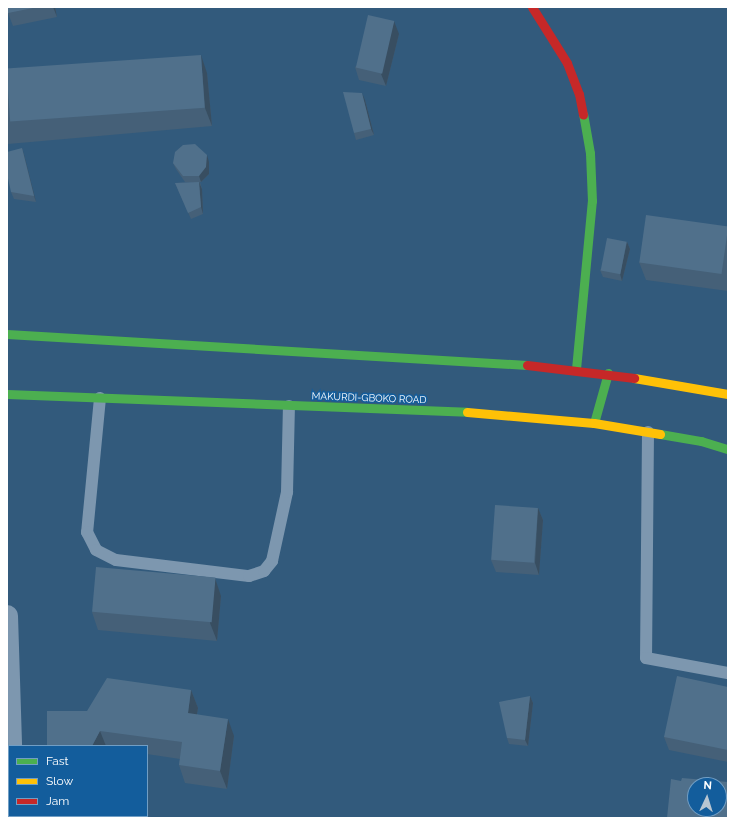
<!DOCTYPE html>
<html>
<head>
<meta charset="utf-8">
<style>
	body { margin:0 }
	#map { position:relative; width:735px; height:825px; overflow:hidden; background:#325a7c; font-family:Raleway,sans-serif }
	div>[style] { position:absolute }
	.lane>* { height:12px; margin:-6px; padding:0 6px; transform-origin:6px; border-radius:6px; background:#7d97af }
	.street>* { height:22px; margin:-11px; padding:0 11px; transform-origin:11px; border-radius:11px; background:#7d97af }
	.fast>* { height:9px; margin:-4.5px; padding:0 4.5px; transform-origin:4.5px; border-radius:4.5px; background:#4caf50 }
	.slow>* { height:9px; margin:-4.5px; padding:0 4.5px; transform-origin:4.5px; border-radius:4.5px; background:#ffc107 }
	.jam>* { height:9px; margin:-4.5px; padding:0 4.5px; transform-origin:4.5px; border-radius:4.5px; background:#c62828 }
	.wall>* { inset:0; background:#456078 }
	.shaded-wall>* { inset:0; background:#384e61 }
	.building>* { inset:0; background:#50708b; transform-origin:0 0 }
	span { translate:-50% -50%; white-space:nowrap; text-align:center; line-height:1.15; -webkit-text-stroke:3px #135d9c; paint-order:stroke }
	.street-label { font-size:10px; color:#fff }
	.frame { position:absolute; inset:0; border:8px solid #fff; pointer-events:none }
	.legend { position:absolute; left:8px; top:745px; width:140px; height:72px; box-sizing:border-box; background:#135d9c; border:1px solid #719ec4; margin:0; padding:5px 7px; list-style:none; font-size:12px; color:#fff }
	.legend li { display:flex; align-items:center; gap:8px; height:20px }
	.legend b { width:20px; border:1px solid #719ec4 }
	.north { position:absolute; left:687px; top:777px; width:40px; height:40px; box-sizing:border-box; background:#135d9c; border:1px solid #719ec4; border-radius:50%; rotate:4deg; font-size:11px; font-weight:700; line-height:16px; text-align:center; color:#fff }
	.north::after { content:''; display:block; margin:auto; width:14px; height:18px; background:#b7c5d1; clip-path:polygon(50% 0,100% 100%,50% 72%,0 100%) }
</style>
</head>
<body>
<div id="map">
	<div class="lane">
		<i style="left:100px;top:398px;width:135px;rotate:95.5deg"></i>
		<i style="left:87px;top:532px;width:20px;rotate:63deg"></i>
		<i style="left:96px;top:550px;width:22px;rotate:27deg"></i>
		<i style="left:116px;top:560px;width:134px;rotate:6.9deg"></i>
		<i style="left:249px;top:576px;width:16px;rotate:-18deg"></i>
		<i style="left:264px;top:571px;width:13px;rotate:-51deg"></i>
		<i style="left:272px;top:561px;width:71px;rotate:-77.7deg"></i>
		<i style="left:287px;top:492px;width:86px;rotate:-88.7deg"></i>
		<i style="left:648px;top:432px;width:226px;rotate:90.5deg"></i>
		<i style="left:646px;top:658px;width:83px;rotate:10.4deg"></i>
	</div>
	<div class="street">
		<i style="left:7px;top:616px;width:130px;rotate:88.2deg"></i>
		<i style="left:14px;top:816px;width:2px;rotate:90deg"></i>
	</div>
	<div class="fast">
		<i style="left:7px;top:334px;width:521px;rotate:3.41deg"></i>
		<i style="left:576px;top:369px;width:169px;rotate:-84.6deg"></i>
		<i style="left:592px;top:201px;width:48px;rotate:-92.4deg"></i>
		<i style="left:590px;top:153px;width:39px;rotate:-100deg"></i>
		<i style="left:7px;top:394px;width:460px;rotate:2.2deg"></i>
		<i style="left:594px;top:423px;width:52px;rotate:-74.4deg"></i>
		<i style="left:660px;top:434px;width:42px;rotate:9.7deg"></i>
		<i style="left:701px;top:441px;width:28px;rotate:17deg"></i>
	</div>
	<div class="slow">
		<i style="left:634px;top:378px;width:95px;rotate:9.7deg"></i>
		<i style="left:467px;top:412px;width:127px;rotate:5deg"></i>
		<i style="left:594px;top:423px;width:67px;rotate:9.5deg"></i>
	</div>
	<div class="jam">
		<i style="left:532px;top:7px;width:66px;rotate:58deg"></i>
		<i style="left:567px;top:63px;width:33px;rotate:69deg"></i>
		<i style="left:579px;top:94px;width:21px;rotate:79deg"></i>
		<i style="left:527px;top:365px;width:108px;rotate:6.9deg"></i>
	</div>
	<div class="wall">
		<i style="clip-path:polygon(7px 7px,55px 7px,57px 17px,13px 26px,8px 13px)"></i>
		<i style="clip-path:polygon(399px 34px,386px 86px,359px 80px,355px 67px)"></i>
		<i style="clip-path:polygon(7px 72px,207px 73px,212px 126px,8px 144px,7px 140px)"></i>
		<i style="clip-path:polygon(365px 100px,374px 135px,356px 140px,354px 133px)"></i>
		<i style="clip-path:polygon(22px 148px,24px 155px,36px 202px,14px 199px,11px 192px)"></i>
		<i style="clip-path:polygon(209px 162px,209px 174px,201px 182px,200px 182px,202px 189px,203px 214px,191px 219px,175px 183px,195px 182px,185px 182px,176px 169px,173px 163px)"></i>
		<i style="clip-path:polygon(728px 226px,728px 291px,646px 280px,639px 262px)"></i>
		<i style="clip-path:polygon(627px 242px,630px 249px,622px 281px,603px 277px,600px 270px)"></i>
		<i style="clip-path:polygon(538px 508px,543px 520px,539px 575px,496px 572px,491px 560px)"></i>
		<i style="clip-path:polygon(221px 596px,217px 641px,98px 630px,92px 612px)"></i>
		<i style="clip-path:polygon(728px 687px,728px 762px,669px 750px,664px 737px)"></i>
		<i style="clip-path:polygon(191px 690px,198px 708px,197px 714px,234px 736px,227px 789px,185px 783px,179px 765px,180px 759px,147px 754px,147px 746px,47px 746px,87px 711px)"></i>
		<i style="clip-path:polygon(530px 696px,533px 703px,528px 746px,509px 744px,507px 738px)"></i>
	</div>
	<div class="shaded-wall">
		<i style="clip-path:polygon(53px 7px,55px 7px,57px 17px)"></i>
		<i style="clip-path:polygon(394px 21px,399px 34px,386px 86px,381px 74px)"></i>
		<i style="clip-path:polygon(201px 55px,207px 73px,212px 126px,205px 108px)"></i>
		<i style="clip-path:polygon(362px 93px,365px 100px,374px 135px,371px 129px)"></i>
		<i style="clip-path:polygon(22px 148px,24px 155px,36px 202px,34px 196px)"></i>
		<i style="clip-path:polygon(207px 155px,209px 162px,209px 174px,201px 182px,199px 176px)"></i>
		<i style="clip-path:polygon(199px 182px,202px 189px,203px 214px,201px 207px)"></i>
		<i style="clip-path:polygon(627px 242px,630px 249px,622px 281px,620px 274px)"></i>
		<i style="clip-path:polygon(538px 508px,543px 520px,539px 575px,535px 563px)"></i>
		<i style="clip-path:polygon(215px 578px,221px 596px,217px 641px,210px 623px)"></i>
		<i style="clip-path:polygon(191px 690px,198px 708px,194px 731px,188px 713px)"></i>
		<i style="clip-path:polygon(530px 696px,533px 703px,528px 746px,525px 740px)"></i>
		<i style="clip-path:polygon(228px 719px,234px 736px,227px 789px,220px 771px)"></i>
		<i style="clip-path:polygon(100px 731px,106px 746px,92px 746px)"></i>
	</div>
	<div class="building">
		<i style="clip-path:polygon(7px 7px,38px 7px,8px 13px)"></i>
		<i style="left:368px;top:15px;width:27px;height:54px;rotate:13deg"></i>
		<i style="left:201px;top:55px;width:53px;height:195px;rotate:86deg"></i>
		<i style="clip-path:polygon(343px 92px,362px 93px,371px 129px,354px 133px)"></i>
		<i style="clip-path:polygon(195px 144px,207px 155px,206px 167px,199px 176px,183px 176px,173px 163px,175px 152px,183px 145px)"></i>
		<i style="clip-path:polygon(22px 148px,34px 196px,11px 192px,7px 174px,7px 152px)"></i>
		<i style="clip-path:polygon(199px 182px,201px 207px,188px 213px,175px 183px)"></i>
		<i style="left:646px;top:215px;width:83px;height:48px;rotate:8deg"></i>
		<i style="left:607px;top:238px;width:20px;height:33px;rotate:11deg"></i>
		<i style="left:495px;top:505px;width:43px;height:55px;rotate:4deg"></i>
		<i style="left:96px;top:567px;width:120px;height:45px;rotate:5deg"></i>
		<i style="clip-path:polygon(677px 676px,728px 687px,728px 750px,664px 737px)"></i>
		<i style="clip-path:polygon(107px 678px,191px 690px,188px 713px,228px 719px,220px 771px,179px 765px,182px 742px,100px 731px,92px 746px,47px 746px,47px 711px,87px 711px)"></i>
		<i style="clip-path:polygon(530px 696px,525px 740px,507px 738px,499px 702px)"></i>
		<i style="clip-path:polygon(evenodd,682px 778px,728px 782px,728px 818px,667px 818px,671px 779px,681px 781px,682px 778px,695px 785px,719px 785px,719px 809px,695px 809px,695px 785px)"></i>
		<i style="clip-path:polygon(90px 816px,136px 816px,152px 817px,152px 818px,89px 818px)"></i>
	</div>
	<div class="street-label">
		<span style="left:369px;top:398px;rotate:2deg">MAKURDI-GBOKO ROAD</span>
	</div>
	<div class="frame"></div>
	<ul class="legend">
	<li><b style="height:5px;background:#4caf50"></b>Fast</li>
	<li><b style="height:5px;background:#ffc107"></b>Slow</li>
	<li><b style="height:5px;background:#c62828"></b>Jam</li>
	</ul>
	<div class="north">N</div>
</div>
</body>
</html>
